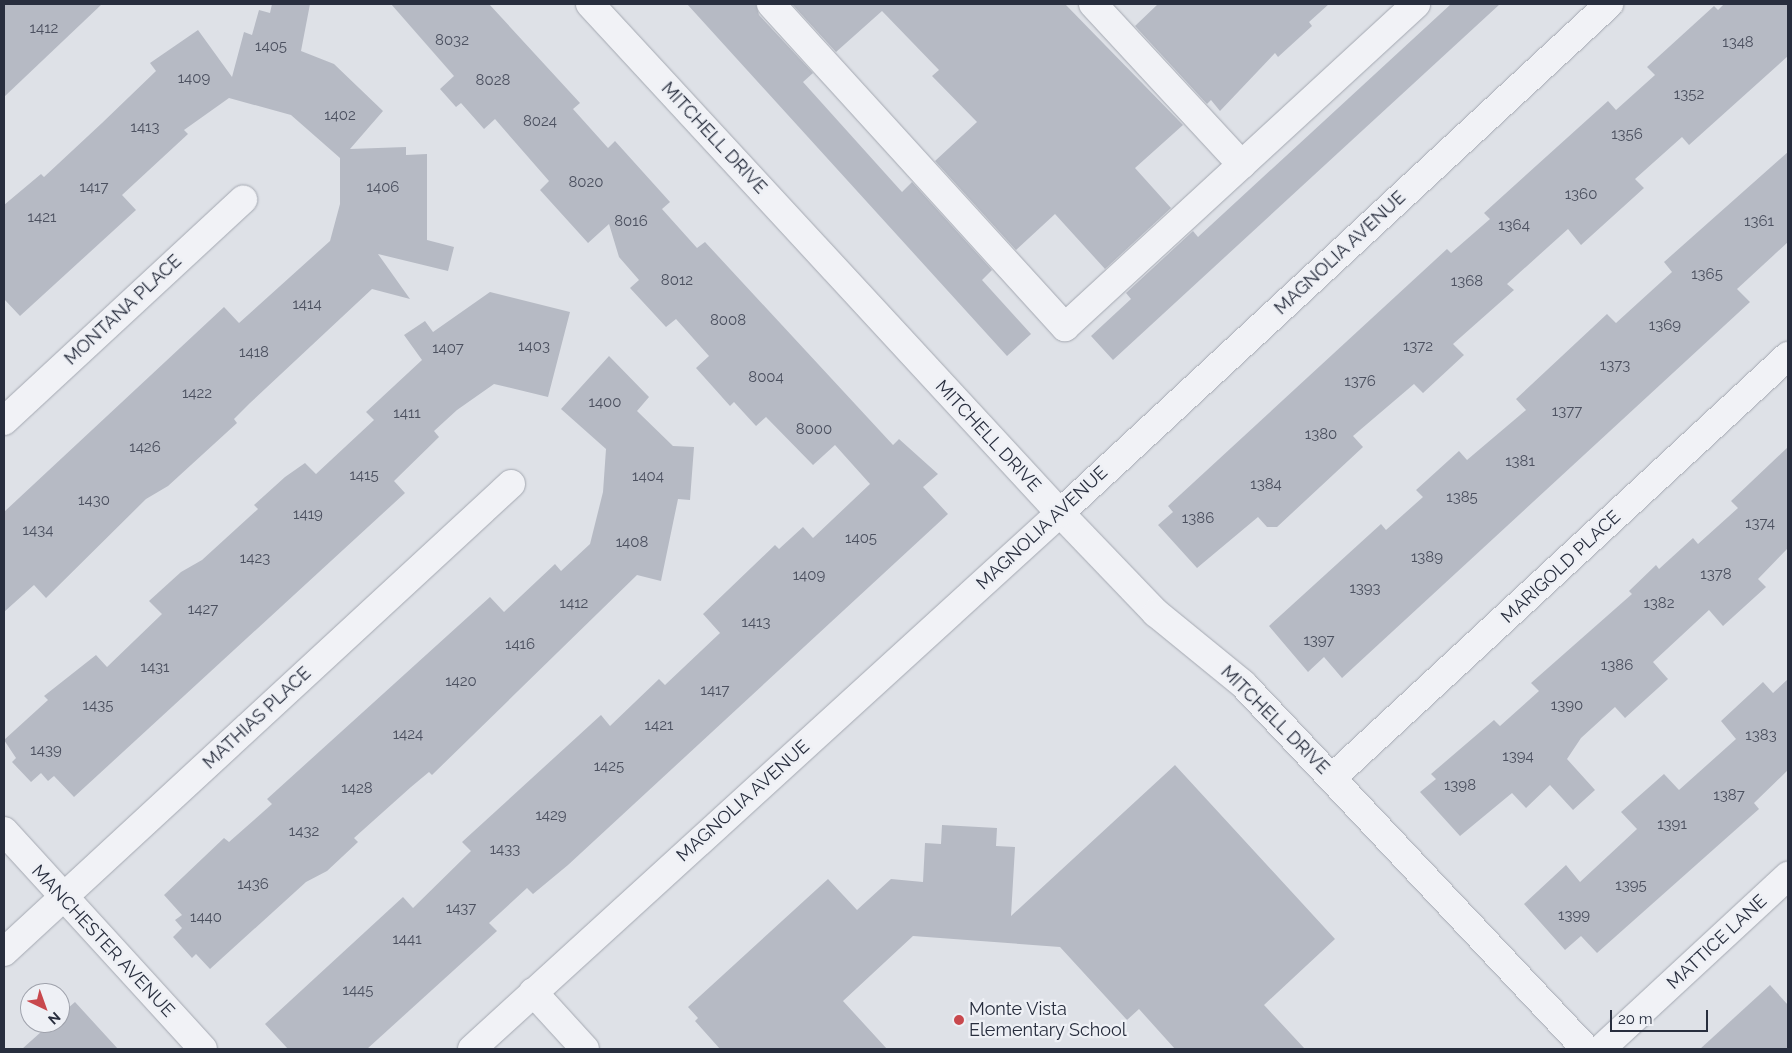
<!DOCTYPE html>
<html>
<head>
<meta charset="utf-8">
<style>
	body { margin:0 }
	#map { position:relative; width:1792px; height:1053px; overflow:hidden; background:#dee1e7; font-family:Raleway,sans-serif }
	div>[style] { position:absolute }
	.building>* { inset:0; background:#b6bac4 }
	.roads { filter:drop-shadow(0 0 1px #a4a8b1) drop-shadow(0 0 1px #a4a8b1) }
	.minor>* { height:28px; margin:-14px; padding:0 14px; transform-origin:14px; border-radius:14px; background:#f1f2f6 }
	.dots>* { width:14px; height:14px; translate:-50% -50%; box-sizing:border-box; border:2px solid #eef0f5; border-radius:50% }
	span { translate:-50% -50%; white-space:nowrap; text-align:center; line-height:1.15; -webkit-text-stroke:4.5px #eef0f5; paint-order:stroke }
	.number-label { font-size:15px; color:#4c5160 }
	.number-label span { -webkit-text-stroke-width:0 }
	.street-label { font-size:18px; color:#282e3e }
	.poi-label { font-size:18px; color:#282e3e }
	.left { translate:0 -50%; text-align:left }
	.frame { position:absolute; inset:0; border:5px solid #282e3e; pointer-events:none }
	.north { position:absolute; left:20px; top:983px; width:50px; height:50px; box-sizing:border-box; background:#eef0f5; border:1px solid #9fa2ac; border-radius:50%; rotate:138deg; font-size:14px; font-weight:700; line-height:20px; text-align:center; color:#282e3e }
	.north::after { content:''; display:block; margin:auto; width:18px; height:22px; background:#c8484d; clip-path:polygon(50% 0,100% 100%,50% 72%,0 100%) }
	.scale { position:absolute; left:1610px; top:1010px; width:98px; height:22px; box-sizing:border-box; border:2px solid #282e3e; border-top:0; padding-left:6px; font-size:15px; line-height:18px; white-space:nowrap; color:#282e3e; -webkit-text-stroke:4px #eef0f5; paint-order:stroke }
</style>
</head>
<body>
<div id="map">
	<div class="building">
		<i style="clip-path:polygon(4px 4px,102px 4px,4px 97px)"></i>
		<i style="clip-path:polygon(272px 4px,310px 4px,301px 51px,334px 64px,383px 111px,350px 149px,406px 147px,406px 155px,427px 154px,427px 240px,454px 247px,448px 271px,378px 254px,410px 299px,372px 289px,250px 403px,234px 419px,237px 423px,168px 486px,146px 499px,46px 598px,34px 585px,4px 612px,4px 512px,224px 307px,239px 323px,330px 241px,340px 204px,340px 158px,291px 115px,229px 98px,184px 130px,188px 134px,122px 195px,136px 210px,20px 316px,4px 299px,4px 205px,41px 174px,44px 177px,102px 123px,156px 71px,150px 63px,198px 30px,232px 77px,244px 32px,252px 35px,259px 10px,270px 13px)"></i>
		<i style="clip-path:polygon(391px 4px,489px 4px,580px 103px,573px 109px,608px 148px,615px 141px,670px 202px,662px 209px,697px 248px,705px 242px,893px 445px,899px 439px,938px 474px,923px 487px,948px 514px,568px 865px,533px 894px,527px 888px,489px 923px,497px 931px,367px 1049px,288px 1049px,265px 1024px,403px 897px,413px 908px,471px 851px,462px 842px,601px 715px,610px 726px,659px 679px,665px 685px,720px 633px,703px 614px,775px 545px,779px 549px,803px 527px,813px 538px,870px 484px,835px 445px,813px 465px,766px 417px,756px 426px,734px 402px,730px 406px,696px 368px,709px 356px,676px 319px,666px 327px,630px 288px,639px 280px,619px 257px,609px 224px,588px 243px,540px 190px,549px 181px,495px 119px,484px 129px,461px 103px,456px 107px,440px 89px,454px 76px)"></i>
		<i style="clip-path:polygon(687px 4px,756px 4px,759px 15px,813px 73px,803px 82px,902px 192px,912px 182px,992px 270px,982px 280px,1031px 334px,1007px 356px)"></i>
		<i style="clip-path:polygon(792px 4px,1065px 4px,1183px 125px,1135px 168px,1171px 208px,1105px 269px,1055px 214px,1016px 250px,935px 161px,977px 122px,932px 76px,939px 70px,882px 11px,836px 52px)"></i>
		<i style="clip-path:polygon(1158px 4px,1329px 4px,1309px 22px,1312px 26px,1278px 57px,1275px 53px,1220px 111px,1211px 100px,1207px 104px,1135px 26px)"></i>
		<i style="clip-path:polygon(1451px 4px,1500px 4px,1113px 360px,1091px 336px,1131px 299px,1126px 293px,1193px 231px,1198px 237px)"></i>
		<i style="clip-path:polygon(1724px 4px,1788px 4px,1788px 56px,1689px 145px,1682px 137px,1635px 179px,1644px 188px,1581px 245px,1568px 229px,1507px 284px,1514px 290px,1453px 344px,1464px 355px,1423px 393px,1414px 384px,1353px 436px,1363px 447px,1277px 527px,1267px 527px,1258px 517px,1197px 568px,1158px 525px,1173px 512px,1168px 506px,1447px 249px,1451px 253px,1490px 219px,1484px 213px,1608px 101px,1616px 110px,1655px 75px,1647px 67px,1714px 6px,1718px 10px)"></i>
		<i style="clip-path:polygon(1788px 152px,1788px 242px,1737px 289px,1750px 302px,1342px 678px,1324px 657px,1308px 672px,1269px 626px,1381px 524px,1386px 530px,1423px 497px,1416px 490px,1459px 451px,1467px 460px,1526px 410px,1516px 399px,1607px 314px,1616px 323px,1672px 272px,1664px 262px)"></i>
		<i style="clip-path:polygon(490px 292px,570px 312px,548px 397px,494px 384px,457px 410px,434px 431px,439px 437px,394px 481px,405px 493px,74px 797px,54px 776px,48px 781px,41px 773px,31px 782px,12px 762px,16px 758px,4px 740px,48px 700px,44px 696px,96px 655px,107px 667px,162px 614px,149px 601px,181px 572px,202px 560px,258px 509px,254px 505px,285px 477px,305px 463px,316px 474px,374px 420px,366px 412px,422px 360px,404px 335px,425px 321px,433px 332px)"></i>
		<i style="clip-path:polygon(609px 356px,649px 397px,637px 411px,673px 446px,694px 447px,690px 500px,678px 499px,661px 581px,637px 575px,432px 775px,429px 772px,411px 787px,354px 838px,358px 842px,327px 871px,306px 882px,210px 969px,196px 954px,192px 958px,173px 937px,182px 928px,175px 920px,182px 915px,164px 895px,224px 838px,229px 842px,272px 804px,267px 799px,490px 597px,504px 612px,555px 564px,561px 571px,590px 544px,603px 492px,606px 449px,561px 409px)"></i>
		<i style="clip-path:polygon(1788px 447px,1788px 548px,1758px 579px,1766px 587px,1723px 626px,1709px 610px,1653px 662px,1668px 679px,1625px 718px,1615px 707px,1581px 738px,1567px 759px,1595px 790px,1573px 810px,1550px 785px,1526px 808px,1512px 793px,1460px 836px,1420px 792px,1436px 779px,1431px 774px,1494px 720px,1500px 726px,1539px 691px,1531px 683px,1632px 594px,1629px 591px,1656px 565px,1659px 569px,1693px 538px,1698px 544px,1738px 508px,1731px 501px)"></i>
		<i style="clip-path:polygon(1788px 679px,1788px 770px,1754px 803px,1759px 809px,1597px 953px,1581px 936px,1565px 950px,1524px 904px,1566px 865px,1580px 882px,1637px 829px,1621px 812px,1664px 774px,1679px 790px,1736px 739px,1721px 721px,1763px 682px,1773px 693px)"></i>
		<i style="clip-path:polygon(1175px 765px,1335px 939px,1264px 1005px,1305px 1049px,1175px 1049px,1139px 1009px,1127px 1020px,1060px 947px,913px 936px,843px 1001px,887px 1049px,720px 1049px,695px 1021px,698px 1018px,688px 1007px,828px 879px,857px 910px,891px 879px,923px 882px,925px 843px,941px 844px,942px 825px,997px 828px,996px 846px,1015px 847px,1011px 916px)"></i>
		<i style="clip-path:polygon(1770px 985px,1788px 1005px,1788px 1049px,1700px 1049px)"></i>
		<i style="clip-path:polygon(75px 1002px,118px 1049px,22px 1049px,51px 1023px,60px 1023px,60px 1015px)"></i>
	</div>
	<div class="roads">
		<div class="minor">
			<i style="left:590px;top:4px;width:693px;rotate:47.28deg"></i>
			<i style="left:1060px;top:513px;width:139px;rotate:46.2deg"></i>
			<i style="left:1156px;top:613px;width:112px;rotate:39.2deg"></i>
			<i style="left:1243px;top:684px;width:501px;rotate:46.78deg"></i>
			<i style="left:771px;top:4px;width:437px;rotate:47.7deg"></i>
			<i style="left:1065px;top:327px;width:477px;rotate:-42.6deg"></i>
			<i style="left:1093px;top:4px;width:219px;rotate:47.2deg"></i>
			<i style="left:4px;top:421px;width:326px;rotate:-42.8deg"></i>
			<i style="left:1333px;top:777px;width:620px;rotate:-42.78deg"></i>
			<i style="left:4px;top:831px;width:295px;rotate:47.6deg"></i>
			<i style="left:4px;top:952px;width:690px;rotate:-42.71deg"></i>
			<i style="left:533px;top:992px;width:77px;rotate:47.6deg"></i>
			<i style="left:472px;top:1049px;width:796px;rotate:-42.35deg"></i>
			<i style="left:1060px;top:513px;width:749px;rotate:-42.83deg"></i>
			<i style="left:1601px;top:1049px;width:255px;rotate:-42.8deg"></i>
		</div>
	</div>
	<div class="dots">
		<i style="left:959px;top:1020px;background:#c8484d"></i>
	</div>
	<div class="number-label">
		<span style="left:44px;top:29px">1412</span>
		<span style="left:452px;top:41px">8032</span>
		<span style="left:1738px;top:43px">1348</span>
		<span style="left:271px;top:47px">1405</span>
		<span style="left:194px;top:79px">1409</span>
		<span style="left:493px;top:81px">8028</span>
		<span style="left:1689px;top:95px">1352</span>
		<span style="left:340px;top:116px">1402</span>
		<span style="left:540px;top:122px">8024</span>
		<span style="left:145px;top:128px">1413</span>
		<span style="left:1627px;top:135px">1356</span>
		<span style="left:586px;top:183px">8020</span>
		<span style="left:94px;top:188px">1417</span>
		<span style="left:383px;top:188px">1406</span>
		<span style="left:1581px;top:195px">1360</span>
		<span style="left:42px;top:218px">1421</span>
		<span style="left:631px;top:222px">8016</span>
		<span style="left:1759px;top:222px">1361</span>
		<span style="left:1514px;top:226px">1364</span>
		<span style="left:1707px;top:275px">1365</span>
		<span style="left:677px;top:281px">8012</span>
		<span style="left:1467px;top:282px">1368</span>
		<span style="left:307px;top:305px">1414</span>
		<span style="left:728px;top:321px">8008</span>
		<span style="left:1665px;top:326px">1369</span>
		<span style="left:534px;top:347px">1403</span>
		<span style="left:1418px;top:347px">1372</span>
		<span style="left:448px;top:349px">1407</span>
		<span style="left:254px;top:353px">1418</span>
		<span style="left:1615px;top:366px">1373</span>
		<span style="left:766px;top:378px">8004</span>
		<span style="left:1360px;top:382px">1376</span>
		<span style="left:197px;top:394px">1422</span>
		<span style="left:605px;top:403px">1400</span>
		<span style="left:1567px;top:412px">1377</span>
		<span style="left:407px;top:414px">1411</span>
		<span style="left:814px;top:430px">8000</span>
		<span style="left:1321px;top:435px">1380</span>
		<span style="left:145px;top:448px">1426</span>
		<span style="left:1520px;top:462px">1381</span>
		<span style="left:364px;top:476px">1415</span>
		<span style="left:648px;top:477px">1404</span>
		<span style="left:1266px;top:485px">1384</span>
		<span style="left:1462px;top:498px">1385</span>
		<span style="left:94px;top:501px">1430</span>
		<span style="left:308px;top:515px">1419</span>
		<span style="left:1198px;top:519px">1386</span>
		<span style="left:1760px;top:524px">1374</span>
		<span style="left:38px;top:531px">1434</span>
		<span style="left:861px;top:539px">1405</span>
		<span style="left:632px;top:543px">1408</span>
		<span style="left:1427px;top:558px">1389</span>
		<span style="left:255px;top:559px">1423</span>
		<span style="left:1716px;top:575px">1378</span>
		<span style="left:809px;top:576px">1409</span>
		<span style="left:1365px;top:589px">1393</span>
		<span style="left:574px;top:604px">1412</span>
		<span style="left:1659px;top:604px">1382</span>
		<span style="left:203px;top:610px">1427</span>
		<span style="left:756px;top:623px">1413</span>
		<span style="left:1319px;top:641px">1397</span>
		<span style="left:520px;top:645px">1416</span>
		<span style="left:1617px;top:666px">1386</span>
		<span style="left:155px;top:668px">1431</span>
		<span style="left:461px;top:682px">1420</span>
		<span style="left:715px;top:691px">1417</span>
		<span style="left:98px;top:706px">1435</span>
		<span style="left:1567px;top:706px">1390</span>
		<span style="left:659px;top:726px">1421</span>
		<span style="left:408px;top:735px">1424</span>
		<span style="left:1761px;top:736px">1383</span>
		<span style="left:46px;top:751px">1439</span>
		<span style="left:1518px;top:757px">1394</span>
		<span style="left:609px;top:767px">1425</span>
		<span style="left:1460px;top:786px">1398</span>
		<span style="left:357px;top:789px">1428</span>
		<span style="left:1729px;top:796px">1387</span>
		<span style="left:551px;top:816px">1429</span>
		<span style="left:1672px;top:825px">1391</span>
		<span style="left:304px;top:832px">1432</span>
		<span style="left:505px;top:850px">1433</span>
		<span style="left:253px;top:885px">1436</span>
		<span style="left:1631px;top:886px">1395</span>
		<span style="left:461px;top:909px">1437</span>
		<span style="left:1574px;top:916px">1399</span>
		<span style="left:206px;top:918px">1440</span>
		<span style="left:407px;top:940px">1441</span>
		<span style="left:358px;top:991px">1445</span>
	</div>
	<div class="street-label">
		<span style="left:714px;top:138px;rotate:47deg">MITCHELL DRIVE</span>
		<span style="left:1340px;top:253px;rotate:-43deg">MAGNOLIA AVENUE</span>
		<span style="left:123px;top:310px;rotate:-43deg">MONTANA PLACE</span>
		<span style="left:988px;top:436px;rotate:47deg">MITCHELL DRIVE</span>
		<span style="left:1042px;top:528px;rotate:-43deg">MAGNOLIA AVENUE</span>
		<span style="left:1561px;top:567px;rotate:-43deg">MARIGOLD PLACE</span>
		<span style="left:257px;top:718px;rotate:-43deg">MATHIAS PLACE</span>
		<span style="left:1275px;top:720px;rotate:45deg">MITCHELL DRIVE</span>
		<span style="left:743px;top:801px;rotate:-42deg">MAGNOLIA AVENUE</span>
		<span style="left:103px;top:941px;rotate:47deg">MANCHESTER AVENUE</span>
		<span style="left:1717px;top:942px;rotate:-43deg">MATTICE LANE</span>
	</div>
	<div class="poi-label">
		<span class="left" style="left:969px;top:1020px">Monte Vista<br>Elementary School</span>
	</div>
	<div class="frame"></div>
	<div class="north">N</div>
	<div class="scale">20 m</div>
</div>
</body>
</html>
